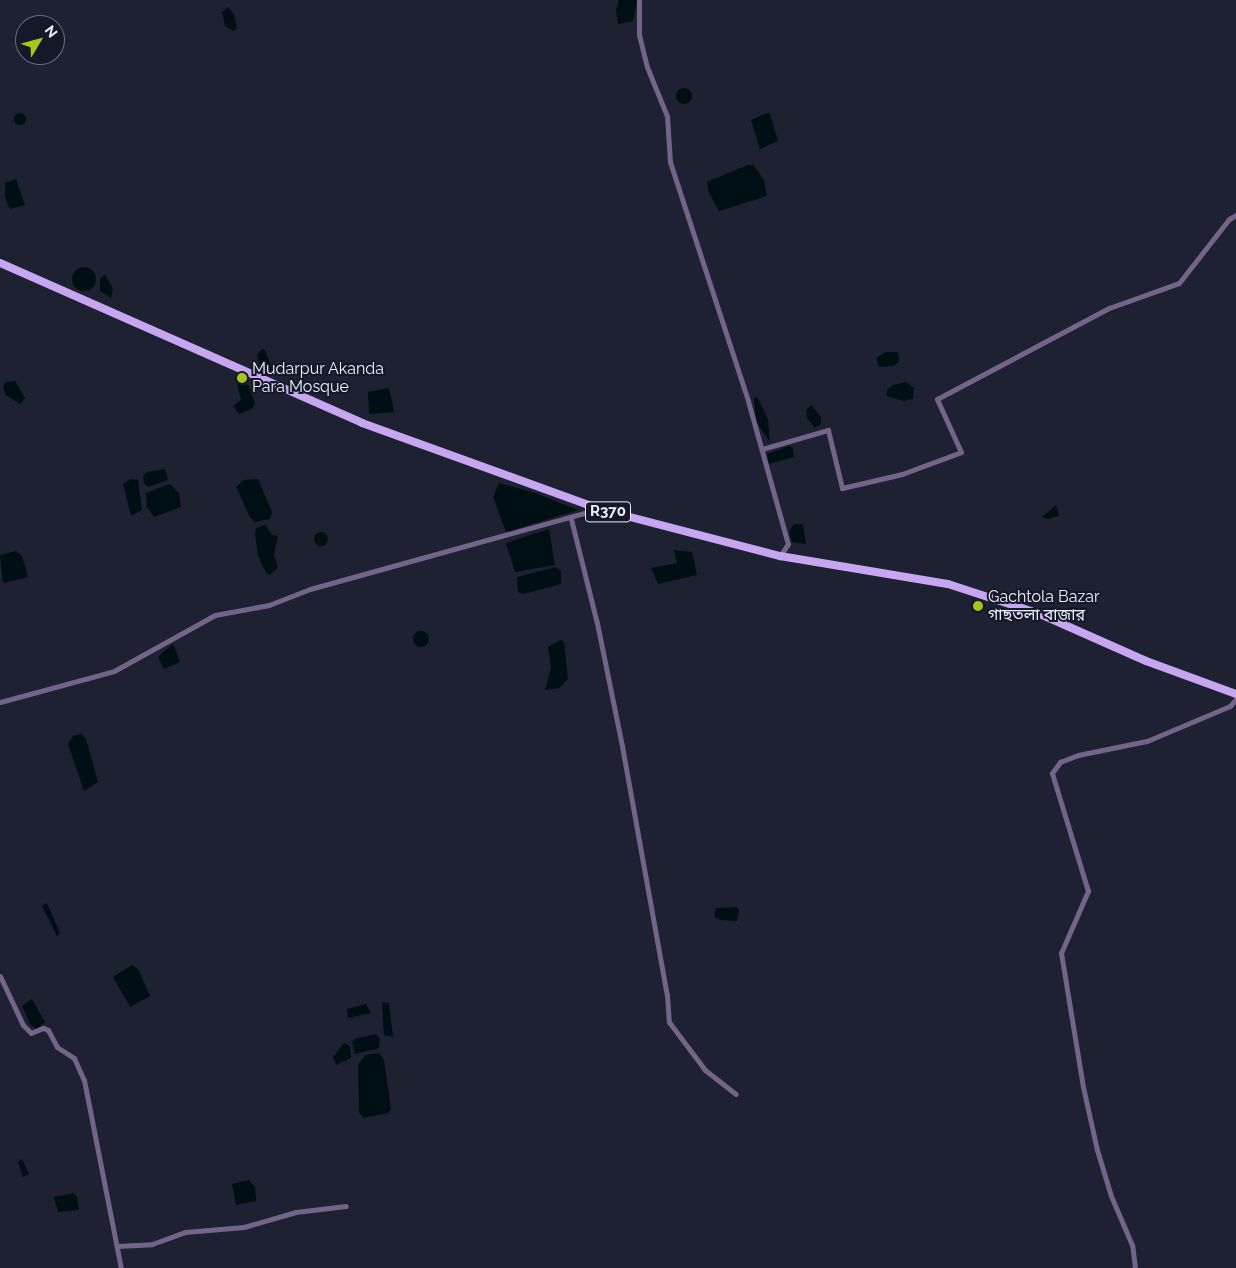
<!DOCTYPE html>
<html>
<head>
<meta charset="utf-8">
<style>
	body { margin:0 }
	#map { position:relative; width:1236px; height:1268px; overflow:hidden; background:#1e2132; font-family:Raleway,"Noto Sans Bengali",sans-serif }
	div>[style] { position:absolute }
	.water>* { inset:0; background:#000f13 }
	.round { border-radius:50% }
	.minor>* { height:5px; margin:-2.5px; padding:0 2.5px; transform-origin:2.5px; border-radius:2.5px; background:#746488 }
	.primary>* { height:8px; margin:-4px; padding:0 4px; transform-origin:4px; border-radius:4px; background:#c7a6f1 }
	.dots>* { width:14px; height:14px; translate:-50% -50%; box-sizing:border-box; border:2px solid #141828; border-radius:50% }
	span { translate:-50% -50%; white-space:nowrap; text-align:center; line-height:1.15; -webkit-text-stroke:4px #141828; paint-order:stroke }
	.shield-label span { padding:1px 4px; background:#141828; border:1px solid; border-radius:4px; -webkit-text-stroke-width:0 }
	.shield-label { font-size:15px; color:#eef1fd; font-weight:700 }
	.poi-label { font-size:16px; color:#eef1fd }
	.left { translate:0 -50%; text-align:left }
	.north { position:absolute; left:15px; top:15px; width:50px; height:50px; box-sizing:border-box; background:#141828; border:1px solid #6b6f7d; border-radius:50%; rotate:53deg; font-size:14px; font-weight:700; line-height:20px; text-align:center; color:#eef1fd }
	.north::after { content:''; display:block; margin:auto; width:18px; height:22px; background:#a9c71b; clip-path:polygon(50% 0,100% 100%,50% 72%,0 100%) }
</style>
</head>
<body>
<div id="map">
	<div class="water">
		<i style="clip-path:polygon(619px 0,637px 0,633px 21px,618px 24px,616px 10px)"></i>
		<i style="clip-path:polygon(228px 7px,234px 15px,237px 28px,234px 31px,225px 26px,222px 12px)"></i>
		<i class="round" style="left:676px;top:88px;width:16px;height:16px"></i>
		<i class="round" style="left:14px;top:113px;width:12px;height:12px"></i>
		<i style="clip-path:polygon(767px 113px,770px 114px,778px 141px,760px 149px,751px 120px)"></i>
		<i style="clip-path:polygon(748px 165px,753px 165px,764px 180px,767px 196px,719px 211px,709px 193px,707px 182px)"></i>
		<i style="clip-path:polygon(16px 179px,25px 205px,10px 209px,5px 197px,5px 183px)"></i>
		<i class="round" style="left:72px;top:267px;width:24px;height:24px"></i>
		<i style="clip-path:polygon(105px 274px,113px 289px,111px 298px,100px 291px,100px 279px)"></i>
		<i style="clip-path:polygon(262px 349px,265px 350px,273px 371px,266px 372px,259px 363px,257px 355px)"></i>
		<i style="clip-path:polygon(886px 352px,898px 352px,899px 362px,893px 366px,879px 367px,876px 358px)"></i>
		<i style="clip-path:polygon(15px 381px,25px 398px,20px 404px,6px 395px,3px 387px,6px 382px)"></i>
		<i style="clip-path:polygon(906px 382px,914px 388px,913px 399px,904px 401px,887px 396px,887px 390px,893px 385px)"></i>
		<i style="clip-path:polygon(237px 384px,248px 385px,255px 403px,253px 408px,239px 414px,233px 406px,241px 400px)"></i>
		<i style="clip-path:polygon(389px 388px,394px 412px,369px 414px,368px 392px)"></i>
		<i style="clip-path:polygon(754px 397px,758px 398px,768px 420px,770px 442px,756px 422px)"></i>
		<i style="clip-path:polygon(811px 405px,821px 417px,821px 424px,815px 428px,807px 418px,806px 410px)"></i>
		<i style="clip-path:polygon(789px 446px,793px 448px,794px 457px,769px 464px,767px 454px)"></i>
		<i style="clip-path:polygon(165px 469px,168px 480px,148px 487px,144px 483px,143px 476px,147px 472px)"></i>
		<i style="clip-path:polygon(131px 479px,138px 480px,142px 510px,131px 516px,123px 484px)"></i>
		<i style="clip-path:polygon(258px 479px,272px 512px,270px 519px,255px 522px,250px 517px,236px 487px,244px 480px)"></i>
		<i style="clip-path:polygon(499px 483px,535px 493px,578px 510px,506px 532px,493px 497px)"></i>
		<i style="clip-path:polygon(170px 484px,179px 493px,181px 507px,154px 517px,147px 507px,146px 493px)"></i>
		<i style="clip-path:polygon(1056px 505px,1059px 516px,1048px 519px,1042px 517px)"></i>
		<i style="clip-path:polygon(794px 524px,803px 524px,806px 544px,792px 542px,789px 531px)"></i>
		<i style="clip-path:polygon(265px 525px,272px 535px,278px 536px,274px 555px,278px 568px,270px 575px,266px 573px,258px 556px,255px 534px,256px 528px)"></i>
		<i style="clip-path:polygon(549px 529px,555px 565px,515px 572px,506px 543px)"></i>
		<i class="round" style="left:314px;top:532px;width:14px;height:14px"></i>
		<i style="clip-path:polygon(674px 550px,692px 552px,697px 575px,658px 584px,651px 568px,677px 563px)"></i>
		<i style="clip-path:polygon(16px 551px,22px 556px,28px 577px,3px 583px,0 555px)"></i>
		<i style="clip-path:polygon(556px 567px,561px 571px,561px 584px,523px 594px,518px 592px,517px 577px)"></i>
		<i class="round" style="left:413px;top:631px;width:16px;height:16px"></i>
		<i style="clip-path:polygon(561px 640px,564px 642px,568px 679px,559px 688px,545px 690px,551px 667px,548px 647px)"></i>
		<i style="clip-path:polygon(173px 644px,180px 662px,164px 669px,158px 657px)"></i>
		<i style="clip-path:polygon(81px 734px,86px 739px,98px 782px,84px 791px,68px 744px,73px 736px)"></i>
		<i style="clip-path:polygon(47px 903px,60px 933px,57px 936px,42px 906px)"></i>
		<i style="clip-path:polygon(737px 907px,739px 911px,737px 921px,721px 920px,714px 917px,716px 908px)"></i>
		<i style="clip-path:polygon(132px 965px,138px 969px,150px 996px,130px 1007px,113px 977px)"></i>
		<i style="clip-path:polygon(32px 999px,45px 1022px,37px 1029px,30px 1024px,22px 1006px)"></i>
		<i style="clip-path:polygon(382px 1002px,389px 1003px,393px 1037px,384px 1035px)"></i>
		<i style="clip-path:polygon(366px 1004px,371px 1013px,348px 1018px,347px 1009px)"></i>
		<i style="clip-path:polygon(376px 1034px,380px 1039px,379px 1048px,355px 1054px,352px 1042px,355px 1039px)"></i>
		<i style="clip-path:polygon(344px 1043px,350px 1046px,351px 1058px,336px 1065px,333px 1057px)"></i>
		<i style="clip-path:polygon(379px 1053px,384px 1060px,391px 1109px,388px 1113px,363px 1118px,359px 1112px,358px 1065px,366px 1055px)"></i>
		<i style="clip-path:polygon(22px 1159px,29px 1174px,23px 1177px,18px 1162px)"></i>
		<i style="clip-path:polygon(249px 1180px,255px 1187px,256px 1201px,236px 1205px,232px 1184px)"></i>
		<i style="clip-path:polygon(73px 1193px,77px 1197px,79px 1210px,58px 1212px,54px 1197px)"></i>
	</div>
	<div class="minor">
		<i style="left:639px;top:0;width:35px;rotate:90deg"></i>
		<i style="left:639px;top:35px;width:33px;rotate:76deg"></i>
		<i style="left:647px;top:67px;width:53px;rotate:67.8deg"></i>
		<i style="left:667px;top:116px;width:46px;rotate:86.3deg"></i>
		<i style="left:670px;top:162px;width:251px;rotate:71.9deg"></i>
		<i style="left:748px;top:401px;width:148px;rotate:74.4deg"></i>
		<i style="left:788px;top:544px;width:14px;rotate:124deg"></i>
		<i style="left:762px;top:449px;width:69px;rotate:-16.1deg"></i>
		<i style="left:828px;top:430px;width:60px;rotate:76.4deg"></i>
		<i style="left:842px;top:488px;width:62px;rotate:-13.1deg"></i>
		<i style="left:902px;top:474px;width:63px;rotate:-20.4deg"></i>
		<i style="left:961px;top:452px;width:58px;rotate:-114.4deg"></i>
		<i style="left:937px;top:399px;width:195px;rotate:-27.9deg"></i>
		<i style="left:1109px;top:308px;width:74px;rotate:-19.7deg"></i>
		<i style="left:1179px;top:283px;width:81px;rotate:-52deg"></i>
		<i style="left:1229px;top:219px;width:8px;rotate:-30deg"></i>
		<i style="left:571px;top:519px;width:107px;rotate:76deg"></i>
		<i style="left:597px;top:623px;width:126px;rotate:78.5deg"></i>
		<i style="left:622px;top:746px;width:253px;rotate:79.8deg"></i>
		<i style="left:667px;top:995px;width:27px;rotate:86deg"></i>
		<i style="left:669px;top:1022px;width:60px;rotate:53.1deg"></i>
		<i style="left:705px;top:1070px;width:39px;rotate:38deg"></i>
		<i style="left:0;top:702px;width:118px;rotate:-15.2deg"></i>
		<i style="left:114px;top:671px;width:115px;rotate:-29deg"></i>
		<i style="left:215px;top:615px;width:55px;rotate:-10.5deg"></i>
		<i style="left:269px;top:605px;width:44px;rotate:-21.3deg"></i>
		<i style="left:310px;top:589px;width:299px;rotate:-15.5deg"></i>
		<i style="left:0;top:976px;width:54px;rotate:64.9deg"></i>
		<i style="left:23px;top:1025px;width:11px;rotate:45deg"></i>
		<i style="left:31px;top:1033px;width:13px;rotate:-23deg"></i>
		<i style="left:43px;top:1028px;width:5px;rotate:22deg"></i>
		<i style="left:48px;top:1030px;width:19px;rotate:62deg"></i>
		<i style="left:57px;top:1047px;width:20px;rotate:33deg"></i>
		<i style="left:74px;top:1058px;width:24px;rotate:66deg"></i>
		<i style="left:84px;top:1080px;width:192px;rotate:78.9deg"></i>
		<i style="left:117px;top:1246px;width:35px;rotate:-3deg"></i>
		<i style="left:152px;top:1244px;width:35px;rotate:-20deg"></i>
		<i style="left:185px;top:1232px;width:59px;rotate:-4.8deg"></i>
		<i style="left:244px;top:1227px;width:54px;rotate:-16.1deg"></i>
		<i style="left:296px;top:1212px;width:50px;rotate:-6.8deg"></i>
		<i style="left:1135px;top:1268px;width:23px;rotate:-97deg"></i>
		<i style="left:1132px;top:1245px;width:53px;rotate:-113.2deg"></i>
		<i style="left:1111px;top:1196px;width:48px;rotate:-106.9deg"></i>
		<i style="left:1097px;top:1150px;width:65px;rotate:-102.5deg"></i>
		<i style="left:1083px;top:1087px;width:136px;rotate:-99.3deg"></i>
		<i style="left:1061px;top:953px;width:68px;rotate:-66.5deg"></i>
		<i style="left:1088px;top:891px;width:123px;rotate:-107deg"></i>
		<i style="left:1052px;top:773px;width:14px;rotate:-54deg"></i>
		<i style="left:1060px;top:762px;width:19px;rotate:-21deg"></i>
		<i style="left:1078px;top:755px;width:70px;rotate:-11.5deg"></i>
		<i style="left:1147px;top:741px;width:90px;rotate:-22.9deg"></i>
		<i style="left:1230px;top:706px;width:9px;rotate:-49deg"></i>
	</div>
	<div class="primary">
		<i style="left:0;top:263px;width:396px;rotate:23.8deg"></i>
		<i style="left:362px;top:423px;width:252px;rotate:19.9deg"></i>
		<i style="left:599px;top:509px;width:187px;rotate:14.6deg"></i>
		<i style="left:780px;top:556px;width:170px;rotate:9.5deg"></i>
		<i style="left:948px;top:584px;width:97px;rotate:18.1deg"></i>
		<i style="left:1040px;top:614px;width:116px;rotate:23.9deg"></i>
		<i style="left:1146px;top:661px;width:96px;rotate:20.1deg"></i>
	</div>
	<div class="dots">
		<i style="left:242px;top:378px;background:#a9c71b"></i>
		<i style="left:978px;top:606px;background:#a9c71b"></i>
	</div>
	<div class="shield-label">
		<span style="left:608px;top:512px">R370</span>
	</div>
	<div class="poi-label">
		<span class="left" style="left:252px;top:378px">Mudarpur Akanda<br>Para Mosque</span>
		<span class="left" style="left:988px;top:606px">Gachtola Bazar<br>গাছতলা বাজার</span>
	</div>
	<div class="north">N</div>
</div>
</body>
</html>
